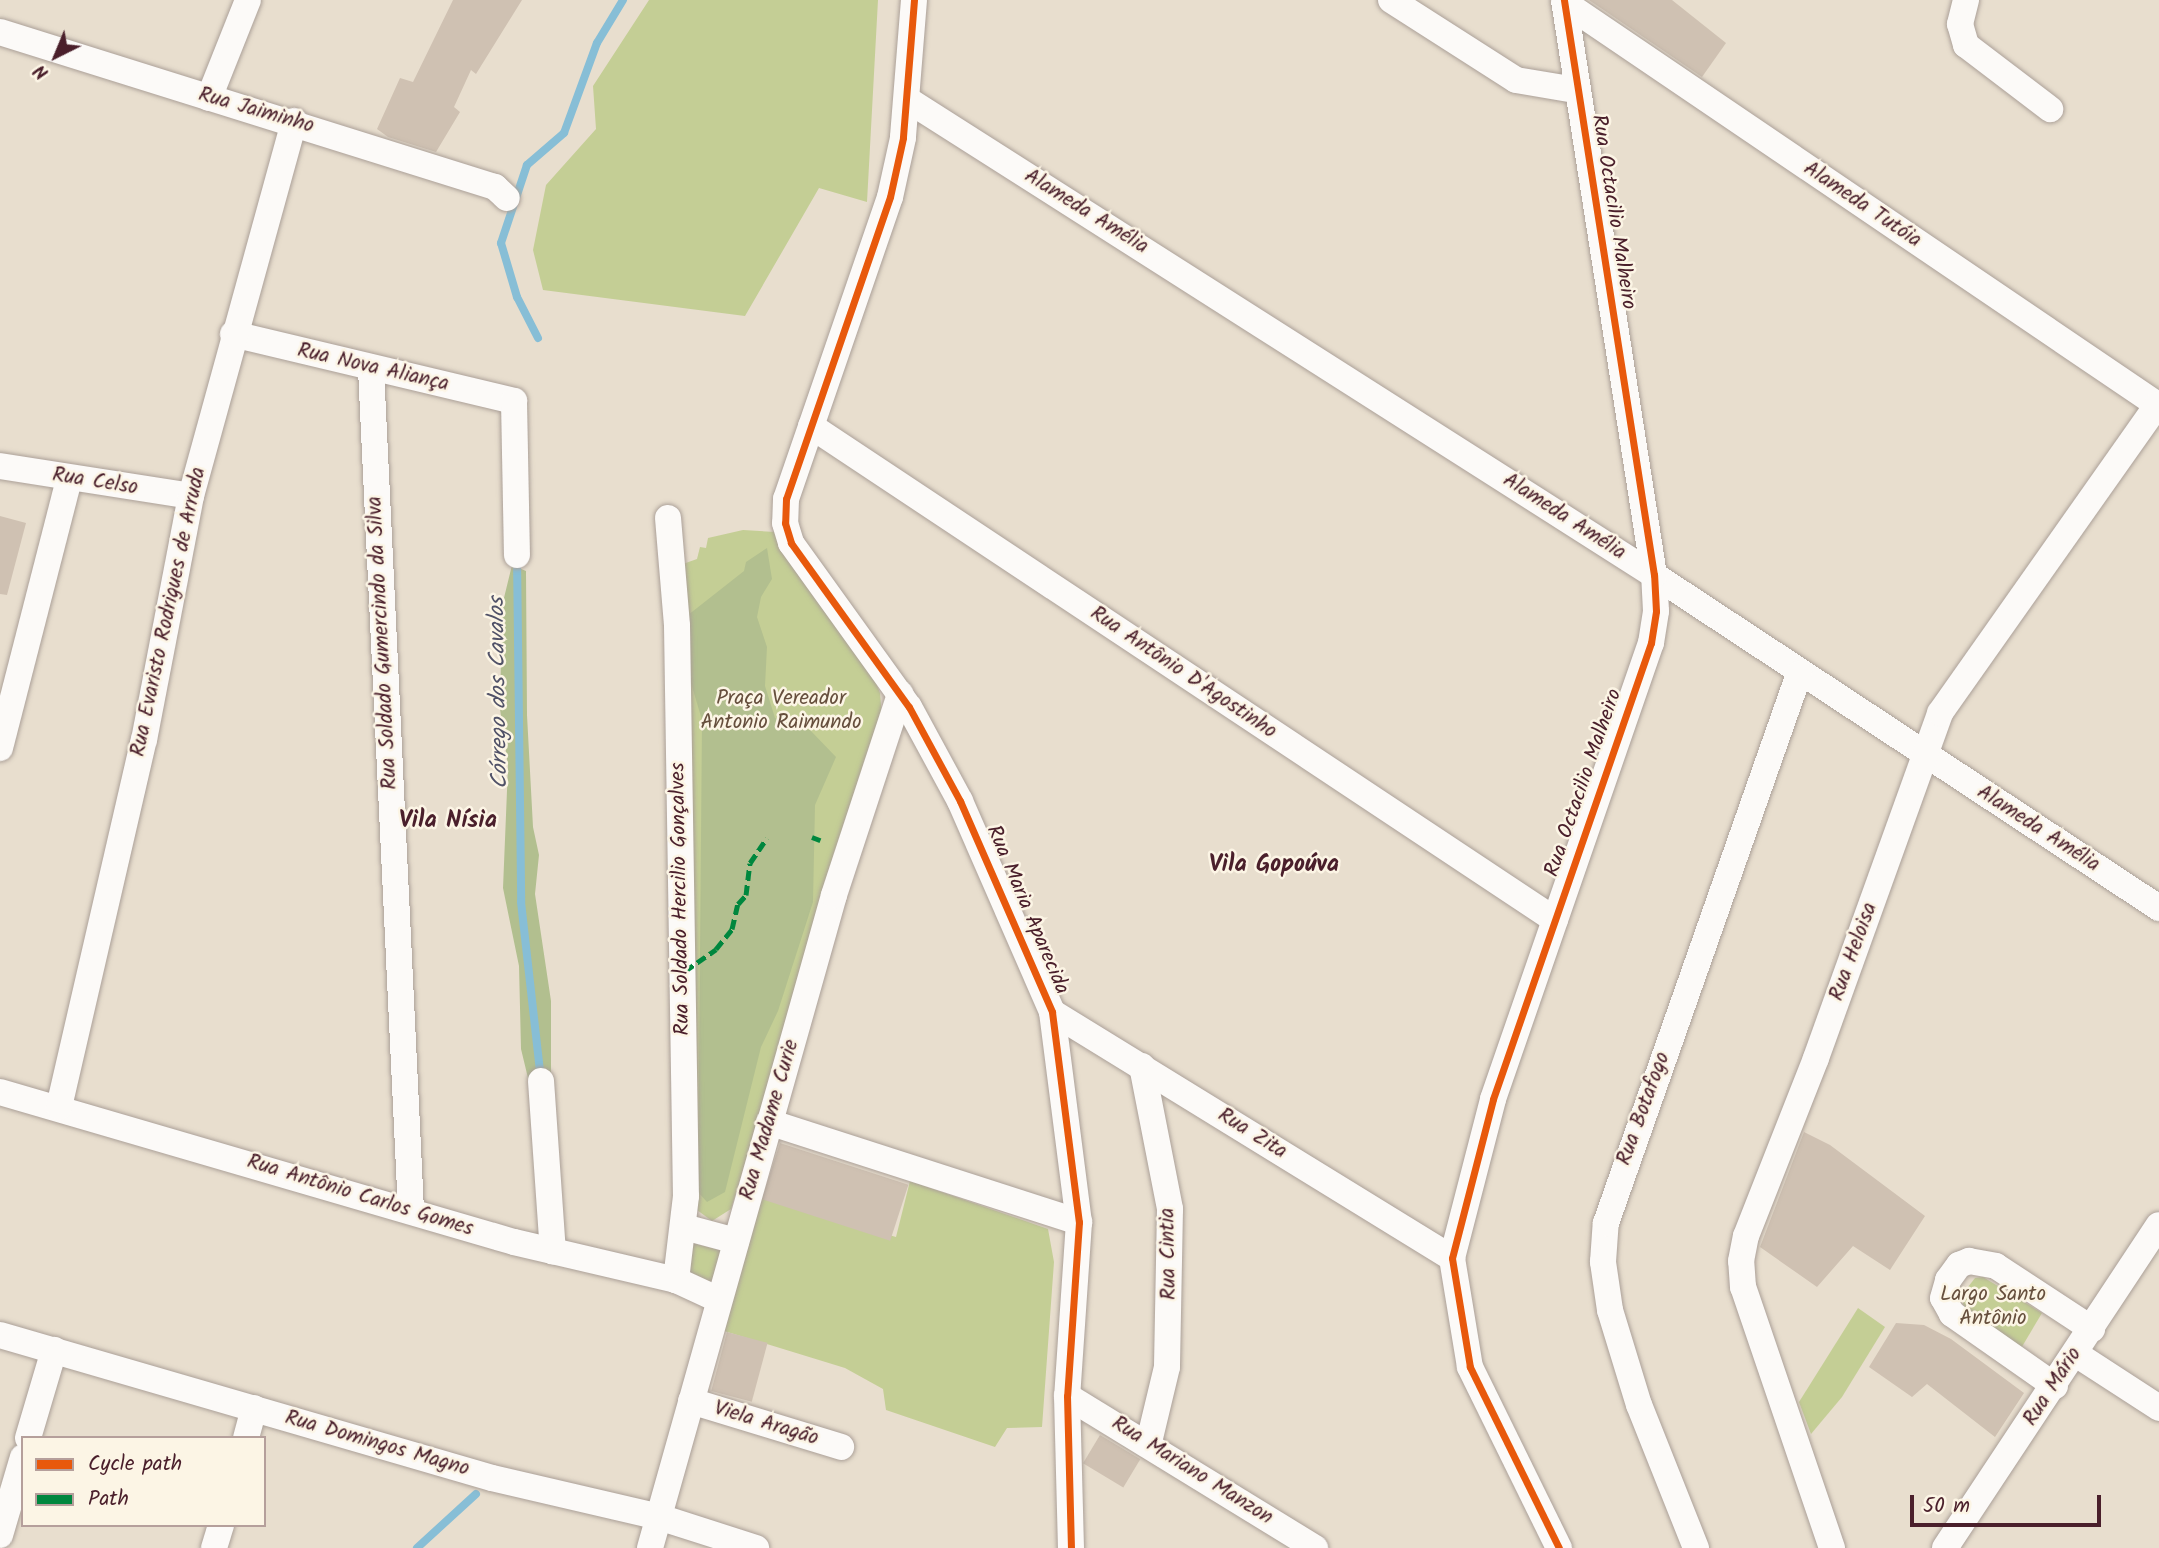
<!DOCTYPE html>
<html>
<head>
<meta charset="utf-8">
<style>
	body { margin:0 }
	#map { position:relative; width:2159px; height:1548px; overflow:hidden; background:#e8dece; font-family:Kalam,sans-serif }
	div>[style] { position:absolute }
	.green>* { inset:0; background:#c4ce95 }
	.forest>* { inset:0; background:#b2bf8f }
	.stream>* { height:8px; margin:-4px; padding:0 4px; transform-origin:4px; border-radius:4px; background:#87bed6 }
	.building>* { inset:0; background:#cfc1b2; transform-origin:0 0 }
	.roads { filter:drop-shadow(0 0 2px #aba098) drop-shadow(0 0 2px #aba098) }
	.street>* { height:26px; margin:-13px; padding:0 13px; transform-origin:13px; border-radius:13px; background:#fcfaf8 }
	.quiet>* { height:5px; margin-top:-2.5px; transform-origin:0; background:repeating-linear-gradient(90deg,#00873e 0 10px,transparent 0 15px) }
	.cycleway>* { height:7px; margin:-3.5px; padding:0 3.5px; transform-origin:3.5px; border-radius:3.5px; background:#e8590c }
	span { translate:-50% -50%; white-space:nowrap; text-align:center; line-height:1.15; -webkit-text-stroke:5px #fcf5e5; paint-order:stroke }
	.street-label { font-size:21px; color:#4a1f2b }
	.park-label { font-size:21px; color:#664f3d }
	.water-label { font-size:23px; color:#515268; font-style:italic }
	.quarter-label { font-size:24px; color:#4a1f2b; font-weight:700 }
	.legend { position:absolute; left:21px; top:1436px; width:245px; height:91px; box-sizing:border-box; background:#fcf5e5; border:2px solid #b59f9b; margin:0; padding:9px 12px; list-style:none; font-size:21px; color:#4a1f2b }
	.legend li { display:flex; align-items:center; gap:14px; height:35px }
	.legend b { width:35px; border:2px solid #b59f9b }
	.north { position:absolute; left:21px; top:21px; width:70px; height:70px; -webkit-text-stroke:5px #fcf5e5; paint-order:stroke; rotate:223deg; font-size:19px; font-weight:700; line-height:28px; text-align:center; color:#4a1f2b }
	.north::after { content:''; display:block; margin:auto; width:24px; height:32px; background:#4a1f2b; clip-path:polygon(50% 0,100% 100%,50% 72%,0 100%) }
	.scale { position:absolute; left:1910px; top:1495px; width:191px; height:32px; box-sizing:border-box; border:4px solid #4a1f2b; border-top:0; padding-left:9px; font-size:21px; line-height:24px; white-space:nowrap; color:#4a1f2b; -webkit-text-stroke:5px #fcf5e5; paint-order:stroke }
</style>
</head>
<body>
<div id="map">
	<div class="green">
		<i style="clip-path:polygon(649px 0,878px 0,867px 202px,819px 188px,745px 316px,543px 290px,533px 250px,546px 185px,596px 129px,593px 86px)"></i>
		<i style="clip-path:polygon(743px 530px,775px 532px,871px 670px,880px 693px,882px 717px,731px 1209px,712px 1221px,697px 1210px,680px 565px,697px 559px,700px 547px,706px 548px,708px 538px)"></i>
		<i style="clip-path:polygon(910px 1181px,1048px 1229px,1054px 1262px,1042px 1427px,1007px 1428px,995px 1447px,886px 1410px,883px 1389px,845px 1368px,724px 1331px,754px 1196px,896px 1237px)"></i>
		<i style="clip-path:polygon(692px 1243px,723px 1251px,714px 1281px,692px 1281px,683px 1254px)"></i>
		<i style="clip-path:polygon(1983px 1277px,2042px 1313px,2020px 1350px,1967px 1319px,1961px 1296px,1975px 1278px)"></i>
		<i style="clip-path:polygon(1858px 1308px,1885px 1327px,1842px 1397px,1811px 1434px,1799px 1402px)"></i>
	</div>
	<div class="forest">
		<i style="clip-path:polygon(767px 548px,772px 579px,761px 597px,757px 617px,767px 647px,765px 686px,775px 718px,810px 730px,836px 757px,815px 805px,813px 902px,778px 1011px,761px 1047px,725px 1192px,707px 1202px,698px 1192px,702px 720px,685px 663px,683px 619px,744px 571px,746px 562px)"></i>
		<i style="clip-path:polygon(512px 565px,526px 571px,527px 715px,533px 827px,539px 855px,535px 894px,551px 1001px,551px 1080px,541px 1081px,528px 1078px,521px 1049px,519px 966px,503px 888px,508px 766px,500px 709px,502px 606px)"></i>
	</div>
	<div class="stream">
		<i style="left:538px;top:338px;width:46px;rotate:-117.1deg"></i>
		<i style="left:517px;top:297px;width:56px;rotate:-106.5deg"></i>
		<i style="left:501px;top:243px;width:82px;rotate:-71.6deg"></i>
		<i style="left:527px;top:165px;width:49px;rotate:-40.9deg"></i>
		<i style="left:564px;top:133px;width:96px;rotate:-69.9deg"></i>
		<i style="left:597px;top:43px;width:50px;rotate:-58.8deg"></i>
		<i style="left:517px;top:557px;width:345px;rotate:89.3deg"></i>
		<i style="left:521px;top:902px;width:178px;rotate:83.6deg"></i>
		<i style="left:417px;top:1548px;width:80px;rotate:-42.5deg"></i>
	</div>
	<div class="building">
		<i style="clip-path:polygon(453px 0,522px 0,476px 74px,471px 70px,454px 107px,460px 112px,436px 152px,388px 137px,377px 129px,400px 78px,413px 82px)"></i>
		<i style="clip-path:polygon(1589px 0,1672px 0,1726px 43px,1702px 77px)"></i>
		<i style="clip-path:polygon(0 516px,26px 523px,7px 595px,0 594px)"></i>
		<i style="clip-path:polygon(1804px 1132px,1830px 1145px,1925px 1216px,1890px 1270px,1853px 1246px,1817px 1287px,1760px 1247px)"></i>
		<i style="left:780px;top:1143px;width:135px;height:59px;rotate:18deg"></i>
		<i style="clip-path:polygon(1896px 1323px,1924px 1325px,1951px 1339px,2024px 1393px,1995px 1437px,1927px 1384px,1912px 1397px,1869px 1367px)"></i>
		<i style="left:727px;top:1332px;width:42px;height:61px;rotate:15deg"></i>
		<i style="left:1100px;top:1435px;width:47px;height:33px;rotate:31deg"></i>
	</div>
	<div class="roads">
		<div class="street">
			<i style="left:914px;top:0;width:138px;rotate:94.6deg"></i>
			<i style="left:903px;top:138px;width:60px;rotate:102.4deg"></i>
			<i style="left:890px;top:197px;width:319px;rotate:109deg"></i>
			<i style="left:786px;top:499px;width:24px;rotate:92deg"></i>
			<i style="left:785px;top:523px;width:21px;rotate:73deg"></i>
			<i style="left:791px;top:543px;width:202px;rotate:54.3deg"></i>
			<i style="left:909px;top:707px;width:107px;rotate:61.5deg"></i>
			<i style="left:960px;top:801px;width:230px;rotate:66.4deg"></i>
			<i style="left:1052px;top:1012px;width:212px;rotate:82.7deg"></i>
			<i style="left:1079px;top:1222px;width:174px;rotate:93.9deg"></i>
			<i style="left:1067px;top:1396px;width:152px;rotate:88.5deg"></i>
			<i style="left:1391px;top:0;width:148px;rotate:32.6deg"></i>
			<i style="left:1516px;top:80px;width:61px;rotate:9.5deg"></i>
			<i style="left:1966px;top:0;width:25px;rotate:104deg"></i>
			<i style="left:1960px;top:24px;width:22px;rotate:74deg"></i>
			<i style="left:1966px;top:45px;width:106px;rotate:37.3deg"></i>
			<i style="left:1565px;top:3px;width:718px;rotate:34.15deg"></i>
			<i style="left:0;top:32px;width:519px;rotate:17.39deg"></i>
			<i style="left:495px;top:187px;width:16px;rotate:43deg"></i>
			<i style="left:209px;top:98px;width:105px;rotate:-68.3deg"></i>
			<i style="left:908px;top:100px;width:884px;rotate:32.49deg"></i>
			<i style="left:1654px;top:575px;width:605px;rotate:33.4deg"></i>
			<i style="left:233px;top:334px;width:289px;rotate:13.4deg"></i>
			<i style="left:514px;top:401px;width:154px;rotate:88.9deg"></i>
			<i style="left:371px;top:369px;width:842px;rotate:87.28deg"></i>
			<i style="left:811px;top:426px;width:893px;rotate:33.58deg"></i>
			<i style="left:0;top:466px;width:193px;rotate:8.9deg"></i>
			<i style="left:668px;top:518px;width:108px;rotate:85.2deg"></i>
			<i style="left:677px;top:626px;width:570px;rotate:89.1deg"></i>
			<i style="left:686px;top:1196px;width:85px;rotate:96.8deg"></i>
			<i style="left:0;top:748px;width:277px;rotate:-75.6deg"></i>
			<i style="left:1052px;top:1012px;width:470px;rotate:31.6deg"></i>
			<i style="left:1142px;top:1066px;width:146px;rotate:78.9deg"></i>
			<i style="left:1170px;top:1209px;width:158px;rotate:91.1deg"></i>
			<i style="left:1167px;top:1367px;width:77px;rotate:103.5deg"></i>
			<i style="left:541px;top:1081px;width:171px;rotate:86deg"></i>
			<i style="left:0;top:1092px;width:535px;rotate:16.27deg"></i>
			<i style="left:514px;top:1242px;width:166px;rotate:13.2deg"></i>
			<i style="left:676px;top:1280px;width:47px;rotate:24.9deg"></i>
			<i style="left:59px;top:1107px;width:377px;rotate:-77deg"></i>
			<i style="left:144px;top:740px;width:248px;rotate:-79.1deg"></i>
			<i style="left:191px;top:496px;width:389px;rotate:-74.6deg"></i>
			<i style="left:769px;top:1122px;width:326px;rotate:17.9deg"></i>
			<i style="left:684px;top:1227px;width:54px;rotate:15.1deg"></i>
			<i style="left:0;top:1335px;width:512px;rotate:16.21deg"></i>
			<i style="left:492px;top:1478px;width:171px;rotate:13.1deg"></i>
			<i style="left:659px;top:1517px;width:102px;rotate:17.7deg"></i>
			<i style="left:2076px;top:1354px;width:99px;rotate:33deg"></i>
			<i style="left:2055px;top:1386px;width:126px;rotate:-145deg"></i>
			<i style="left:1952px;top:1314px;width:18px;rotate:-119deg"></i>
			<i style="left:1943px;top:1298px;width:19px;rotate:-74deg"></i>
			<i style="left:1948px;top:1280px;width:19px;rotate:-54deg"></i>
			<i style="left:1959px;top:1265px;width:11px;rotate:-22deg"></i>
			<i style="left:1969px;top:1261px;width:27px;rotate:10deg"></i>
			<i style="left:1996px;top:1266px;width:115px;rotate:33.3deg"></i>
			<i style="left:1067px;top:1396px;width:291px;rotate:31.5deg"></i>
			<i style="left:691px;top:1401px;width:157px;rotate:17deg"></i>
			<i style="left:28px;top:1438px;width:92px;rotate:-73.5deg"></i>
			<i style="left:246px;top:1438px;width:31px;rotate:-75deg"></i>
			<i style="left:0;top:1535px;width:81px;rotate:-73.6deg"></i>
			<i style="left:214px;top:1548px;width:24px;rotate:-73deg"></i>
			<i style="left:650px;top:1548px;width:678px;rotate:-74.26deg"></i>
			<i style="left:834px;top:895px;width:212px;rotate:-71.8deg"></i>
			<i style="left:1559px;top:1548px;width:202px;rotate:-116.2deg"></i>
			<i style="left:1470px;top:1367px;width:110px;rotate:-99.4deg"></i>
			<i style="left:1452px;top:1258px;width:164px;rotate:-75.5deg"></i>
			<i style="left:1493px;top:1099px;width:483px;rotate:-70.9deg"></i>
			<i style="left:1651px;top:643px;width:32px;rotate:-81deg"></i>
			<i style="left:1656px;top:611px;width:36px;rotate:-93deg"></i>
			<i style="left:1654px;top:575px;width:582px;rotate:-98.9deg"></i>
			<i style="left:1696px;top:1548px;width:154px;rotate:-111.7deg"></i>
			<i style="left:1639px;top:1405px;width:99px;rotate:-107deg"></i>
			<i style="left:1610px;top:1310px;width:49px;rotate:-98.3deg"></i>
			<i style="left:1603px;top:1262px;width:39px;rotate:-86deg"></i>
			<i style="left:1606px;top:1223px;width:582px;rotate:-70.63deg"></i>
			<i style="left:1832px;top:1548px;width:276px;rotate:-108.8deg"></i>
			<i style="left:1743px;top:1287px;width:26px;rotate:-94deg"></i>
			<i style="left:1741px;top:1261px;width:25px;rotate:-79deg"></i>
			<i style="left:1746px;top:1236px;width:191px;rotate:-68.5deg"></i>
			<i style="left:1816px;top:1058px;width:367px;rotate:-70.2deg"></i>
			<i style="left:1940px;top:713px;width:377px;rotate:-54.8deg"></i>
			<i style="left:1945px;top:1548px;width:387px;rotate:-56.5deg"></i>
		</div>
	</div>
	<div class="quiet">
		<i style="left:812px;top:837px;width:9px;rotate:21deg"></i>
		<i style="left:685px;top:971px;width:38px;rotate:-35deg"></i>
		<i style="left:716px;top:949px;width:26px;rotate:-51deg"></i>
		<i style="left:732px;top:929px;width:26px;rotate:-77deg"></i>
		<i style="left:738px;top:904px;width:12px;rotate:-48deg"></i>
		<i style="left:746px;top:895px;width:32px;rotate:-83deg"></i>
		<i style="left:750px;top:863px;width:30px;rotate:-56deg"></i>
	</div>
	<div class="cycleway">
		<i style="left:914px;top:0;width:138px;rotate:94.6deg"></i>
		<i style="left:903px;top:138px;width:60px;rotate:102.4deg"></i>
		<i style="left:890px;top:197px;width:319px;rotate:109deg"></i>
		<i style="left:786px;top:499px;width:24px;rotate:92deg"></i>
		<i style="left:785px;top:523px;width:21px;rotate:73deg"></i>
		<i style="left:791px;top:543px;width:202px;rotate:54.3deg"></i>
		<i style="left:909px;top:707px;width:107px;rotate:61.5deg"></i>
		<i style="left:960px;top:801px;width:230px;rotate:66.4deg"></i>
		<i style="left:1052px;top:1012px;width:212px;rotate:82.7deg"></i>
		<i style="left:1079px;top:1222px;width:174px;rotate:93.9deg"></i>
		<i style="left:1067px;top:1396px;width:152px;rotate:88.5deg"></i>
		<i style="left:1559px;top:1548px;width:202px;rotate:-116.2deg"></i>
		<i style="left:1470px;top:1367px;width:110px;rotate:-99.4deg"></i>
		<i style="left:1452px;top:1258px;width:164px;rotate:-75.5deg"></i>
		<i style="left:1493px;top:1099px;width:483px;rotate:-70.9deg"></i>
		<i style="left:1651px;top:643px;width:32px;rotate:-81deg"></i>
		<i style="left:1656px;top:611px;width:36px;rotate:-93deg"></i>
		<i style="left:1654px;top:575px;width:582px;rotate:-98.9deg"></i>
	</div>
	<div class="street-label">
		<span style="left:256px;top:111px;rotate:16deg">Rua Jaiminho</span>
		<span style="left:1862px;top:205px;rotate:34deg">Alameda Tutóia</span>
		<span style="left:1086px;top:212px;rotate:32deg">Alameda Amélia</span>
		<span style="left:1613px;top:212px;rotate:81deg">Rua Octacilio Malheiro</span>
		<span style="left:373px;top:368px;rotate:13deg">Rua Nova Aliança</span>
		<span style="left:95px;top:482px;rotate:9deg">Rua Celso</span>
		<span style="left:1564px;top:517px;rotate:33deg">Alameda Amélia</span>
		<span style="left:169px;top:612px;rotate:-78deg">Rua Evaristo Rodrigues de Arruda</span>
		<span style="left:383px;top:643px;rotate:-93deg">Rua Soldado Gumercindo da Silva</span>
		<span style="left:1183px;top:673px;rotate:34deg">Rua Antônio D'Agostinho</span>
		<span style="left:1584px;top:783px;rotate:-71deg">Rua Octacilio Malheiro</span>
		<span style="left:2038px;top:829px;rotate:33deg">Alameda Amélia</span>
		<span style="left:681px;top:899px;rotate:-91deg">Rua Soldado Hercilio Gonçalves</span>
		<span style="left:1027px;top:910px;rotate:67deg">Rua Maria Aparecida</span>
		<span style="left:1854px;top:952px;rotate:-70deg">Rua Heloisa</span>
		<span style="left:1644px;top:1109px;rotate:-70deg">Rua Botafogo</span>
		<span style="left:770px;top:1120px;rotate:-74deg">Rua Madame Curie</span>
		<span style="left:1252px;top:1134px;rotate:32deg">Rua Zita</span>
		<span style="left:360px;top:1196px;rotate:17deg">Rua Antônio Carlos Gomes</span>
		<span style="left:1169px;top:1254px;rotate:-91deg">Rua Cintia</span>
		<span style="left:2053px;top:1387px;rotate:-57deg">Rua Mário</span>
		<span style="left:766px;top:1424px;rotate:17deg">Viela Aragão</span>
		<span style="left:377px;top:1444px;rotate:16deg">Rua Domingos Magno</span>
		<span style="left:1192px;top:1471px;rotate:32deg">Rua Mariano Manzon</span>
	</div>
	<div class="park-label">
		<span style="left:781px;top:711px">Praça Vereador<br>Antonio Raimundo</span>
		<span style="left:1993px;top:1307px">Largo Santo<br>Antônio</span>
	</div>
	<div class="water-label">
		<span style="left:499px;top:693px;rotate:-91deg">Córrego dos Cavalos</span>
	</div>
	<div class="quarter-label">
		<span style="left:448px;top:821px">Vila Nísia</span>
		<span style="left:1274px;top:865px">Vila Gopoúva</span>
	</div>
	<ul class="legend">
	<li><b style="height:9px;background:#e8590c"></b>Cycle path</li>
	<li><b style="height:9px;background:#00873e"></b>Path</li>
	</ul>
	<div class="north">N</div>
	<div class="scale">50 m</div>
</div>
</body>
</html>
